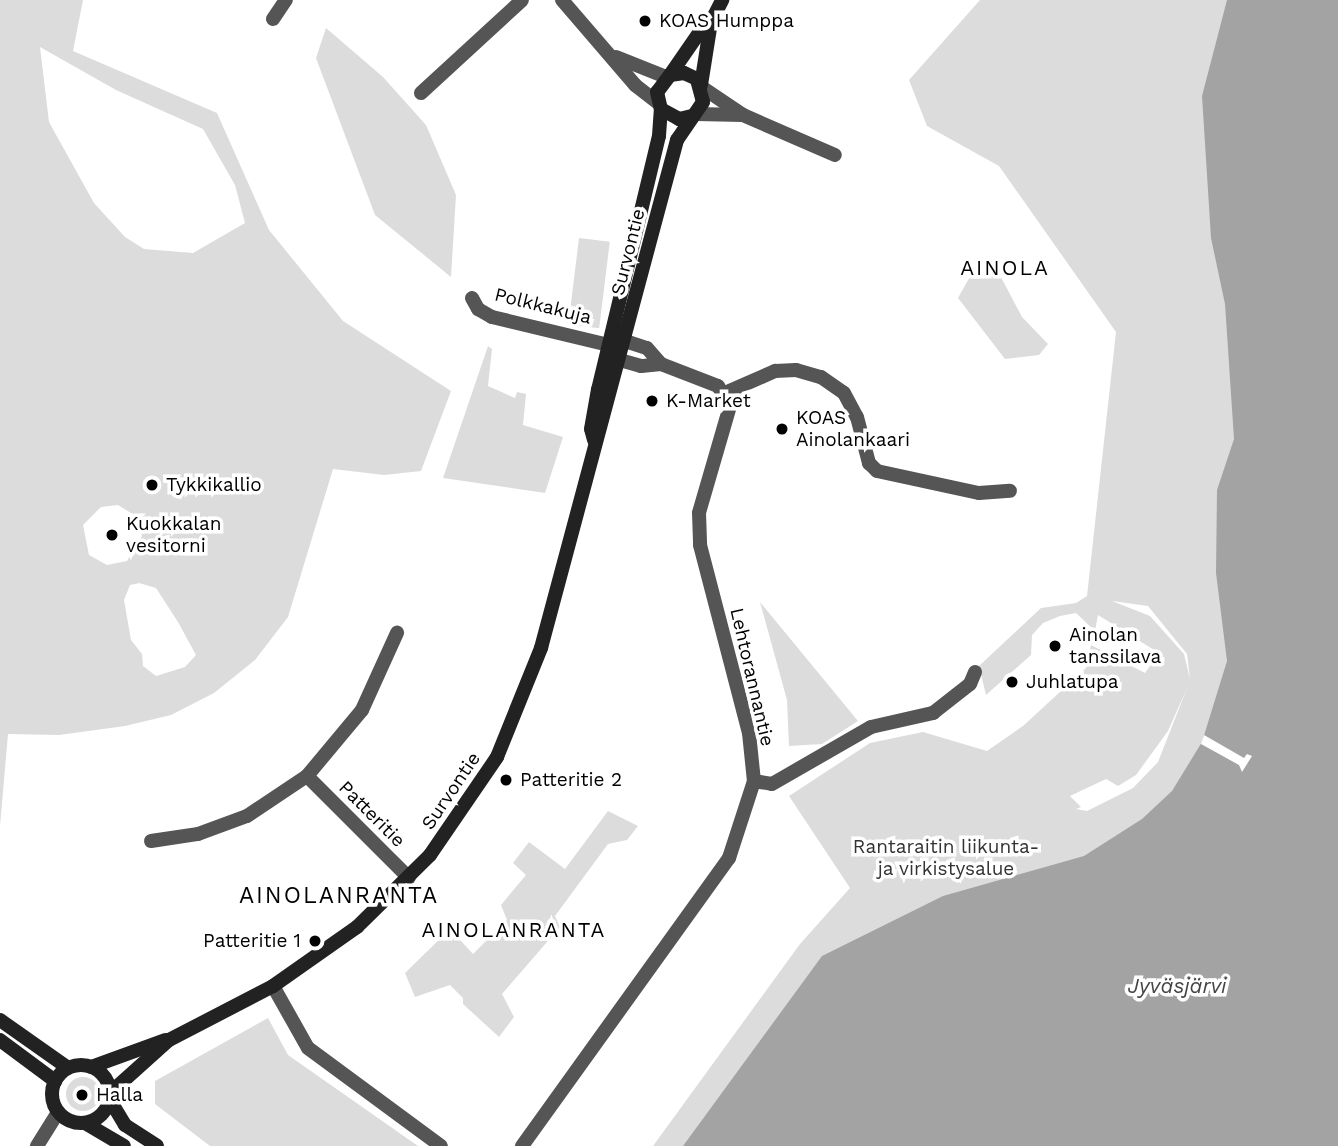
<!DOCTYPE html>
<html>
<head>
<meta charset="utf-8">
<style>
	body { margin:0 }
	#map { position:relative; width:1338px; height:1146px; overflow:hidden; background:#fff; font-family:"Work Sans",sans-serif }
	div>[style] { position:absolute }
	.green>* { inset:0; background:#dcdcdc; transform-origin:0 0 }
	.round { border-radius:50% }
	.water>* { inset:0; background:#a3a3a3 }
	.pier>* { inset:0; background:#fff }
	.minor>* { height:14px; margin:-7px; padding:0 7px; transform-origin:7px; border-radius:7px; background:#555 }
	.tertiary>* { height:14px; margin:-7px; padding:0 7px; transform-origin:7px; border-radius:7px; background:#555 }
	.secondary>* { height:14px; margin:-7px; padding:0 7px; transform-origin:7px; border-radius:7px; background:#222 }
	.secondary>.ring { margin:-7px; padding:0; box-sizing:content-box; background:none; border:14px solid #222; border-radius:50% }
	.dots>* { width:19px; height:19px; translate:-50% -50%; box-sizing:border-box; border:4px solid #fff; border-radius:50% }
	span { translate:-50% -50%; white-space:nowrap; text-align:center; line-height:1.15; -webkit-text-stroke:7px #fff; paint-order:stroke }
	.poi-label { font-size:19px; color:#000 }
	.left { translate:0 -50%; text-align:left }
	.right { translate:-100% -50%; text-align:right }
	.street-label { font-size:19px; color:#000 }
	.park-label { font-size:19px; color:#333 }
	.neighbourhood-label { font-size:21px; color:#000; letter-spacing:2px }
	.water-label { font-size:21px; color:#444; font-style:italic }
	.quarter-label { font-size:23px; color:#000; letter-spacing:2px }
</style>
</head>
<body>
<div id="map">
	<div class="green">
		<i style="clip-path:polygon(evenodd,0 0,83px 0,73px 51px,217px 113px,269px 230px,343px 321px,451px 391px,421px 471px,384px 475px,333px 469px,288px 617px,255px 660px,214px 693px,171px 715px,125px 726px,59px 735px,8px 734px,0 826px,0 0,40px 47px,116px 90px,203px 129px,235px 185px,245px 223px,193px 253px,144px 249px,125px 237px,94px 203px,49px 122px,40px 47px,0 0,118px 505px,136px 516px,142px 536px,127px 561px,107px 565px,89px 555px,83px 525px,101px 507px,118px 505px,0 0,139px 583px,156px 588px,178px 622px,196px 655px,185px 667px,156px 676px,143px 666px,142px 654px,131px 640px,124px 600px,130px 585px,139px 583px)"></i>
		<i style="clip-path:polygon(evenodd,980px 0,1291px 0,1262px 794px,742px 1146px,653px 1146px,800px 944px,850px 888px,789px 796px,870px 743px,923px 732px,987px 751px,1023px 726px,1086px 668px,1091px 645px,1145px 673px,1159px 653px,1098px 615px,1095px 631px,1076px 613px,1060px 616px,1043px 623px,1032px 635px,1031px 655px,986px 695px,979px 666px,1041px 608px,1076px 603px,1087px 596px,1116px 332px,999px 166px,927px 126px,909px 80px,980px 0,1112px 601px,1148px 606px,1187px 654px,1190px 679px,1184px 654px,1150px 616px,1112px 601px,980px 0,1187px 688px,1158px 762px,1133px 788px,1087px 811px,1076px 809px,1081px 807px,1070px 796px,1106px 779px,1118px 786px,1136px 775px,1168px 731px,1187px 688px)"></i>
		<i style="clip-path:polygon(326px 28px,383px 77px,426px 125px,456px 195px,451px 277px,375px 215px,316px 58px)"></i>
		<i style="left:579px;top:238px;width:31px;height:87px;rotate:7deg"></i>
		<i style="clip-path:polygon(992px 260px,1022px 317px,1048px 344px,1039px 355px,1005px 359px,958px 298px,977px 264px)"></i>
		<i style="clip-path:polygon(488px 346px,492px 349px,488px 386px,515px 398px,517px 392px,526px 394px,523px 425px,563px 437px,545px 493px,443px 478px)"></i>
		<i style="clip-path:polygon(760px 602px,858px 721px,822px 744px,789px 746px,787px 700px)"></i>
		<i style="clip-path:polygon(608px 811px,638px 826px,627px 840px,608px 844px,555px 916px,560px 927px,502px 994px,514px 1017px,499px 1037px,463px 1004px,463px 998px,450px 985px,415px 997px,405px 973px,450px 929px,473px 954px,507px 920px,501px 905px,526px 875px,513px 863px,529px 842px,565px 869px)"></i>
		<i style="clip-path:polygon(268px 1018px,288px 1055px,418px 1146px,210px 1146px,155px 1104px,155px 1081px)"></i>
		<i class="round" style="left:66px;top:1077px;width:34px;height:34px"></i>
	</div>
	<div class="water">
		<i style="clip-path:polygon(1227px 0,1338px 0,1338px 1146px,683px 1146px,822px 956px,943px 896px,1084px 856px,1142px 819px,1172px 791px,1202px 742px,1227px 661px,1216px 573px,1217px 490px,1234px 439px,1225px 304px,1211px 238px,1202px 96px)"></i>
	</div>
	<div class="pier">
		<i style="clip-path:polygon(1204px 735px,1244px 758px,1247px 754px,1252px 756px,1242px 772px,1239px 765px,1201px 744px)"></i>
	</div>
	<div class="minor">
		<i style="left:273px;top:19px;width:23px;rotate:-56deg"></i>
		<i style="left:703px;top:88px;width:48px;rotate:34deg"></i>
		<i style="left:743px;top:115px;width:100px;rotate:23.5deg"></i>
		<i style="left:421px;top:93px;width:137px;rotate:-42.6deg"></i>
		<i style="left:696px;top:114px;width:47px;rotate:1.2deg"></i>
		<i style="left:472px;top:298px;width:13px;rotate:61deg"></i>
		<i style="left:478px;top:309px;width:16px;rotate:30deg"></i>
		<i style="left:492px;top:317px;width:120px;rotate:13.5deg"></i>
		<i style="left:725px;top:393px;width:55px;rotate:-23.7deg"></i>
		<i style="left:775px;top:371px;width:21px;rotate:-3deg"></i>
		<i style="left:796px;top:370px;width:26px;rotate:16deg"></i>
		<i style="left:821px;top:377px;width:28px;rotate:35deg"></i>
		<i style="left:844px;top:393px;width:27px;rotate:62deg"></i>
		<i style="left:857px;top:417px;width:48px;rotate:75.4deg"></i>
		<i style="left:869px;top:463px;width:11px;rotate:45deg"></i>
		<i style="left:877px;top:471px;width:104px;rotate:12.2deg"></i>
		<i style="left:979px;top:493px;width:31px;rotate:-4deg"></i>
		<i style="left:307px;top:776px;width:144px;rotate:45deg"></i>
		<i style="left:151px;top:841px;width:48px;rotate:-8.5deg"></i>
		<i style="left:198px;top:834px;width:52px;rotate:-20.2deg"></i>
		<i style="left:247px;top:816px;width:72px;rotate:-33.7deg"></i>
		<i style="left:307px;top:776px;width:86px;rotate:-50.2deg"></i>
		<i style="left:362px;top:710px;width:85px;rotate:-65.6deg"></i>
		<i style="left:37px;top:1146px;width:40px;rotate:-58deg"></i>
		<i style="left:522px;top:1146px;width:355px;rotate:-54.3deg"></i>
		<i style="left:729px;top:858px;width:81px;rotate:-72deg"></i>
		<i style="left:754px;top:781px;width:18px;rotate:9deg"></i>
		<i style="left:772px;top:784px;width:114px;rotate:-29.9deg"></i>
		<i style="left:871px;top:727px;width:64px;rotate:-12.7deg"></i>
		<i style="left:933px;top:713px;width:47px;rotate:-38.1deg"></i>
		<i style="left:970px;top:684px;width:13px;rotate:-67deg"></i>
	</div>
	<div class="tertiary">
		<i style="left:562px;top:0;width:112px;rotate:49.3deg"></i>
		<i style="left:635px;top:85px;width:29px;rotate:38deg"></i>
		<i style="left:616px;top:57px;width:54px;rotate:21.8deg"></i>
		<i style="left:661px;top:364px;width:20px;rotate:174deg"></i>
		<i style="left:641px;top:366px;width:22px;rotate:-164deg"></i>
		<i style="left:620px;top:360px;width:19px;rotate:-126deg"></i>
		<i style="left:609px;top:345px;width:16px;rotate:-14deg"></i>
		<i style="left:625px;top:341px;width:23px;rotate:18deg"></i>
		<i style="left:647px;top:348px;width:21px;rotate:49deg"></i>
		<i style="left:661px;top:364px;width:61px;rotate:21.1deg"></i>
		<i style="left:718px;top:386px;width:23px;rotate:59deg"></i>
		<i style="left:730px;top:406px;width:111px;rotate:106.2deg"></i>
		<i style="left:699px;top:513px;width:32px;rotate:88deg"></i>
		<i style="left:700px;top:545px;width:194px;rotate:75.4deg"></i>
		<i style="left:749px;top:733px;width:48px;rotate:84.1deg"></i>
		<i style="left:273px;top:986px;width:71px;rotate:60.6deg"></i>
		<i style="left:308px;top:1048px;width:165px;rotate:36.4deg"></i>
	</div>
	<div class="secondary">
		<i style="left:670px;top:75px;width:55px;rotate:-55.4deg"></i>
		<i style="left:701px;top:30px;width:13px;rotate:-39deg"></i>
		<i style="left:701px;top:85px;width:64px;rotate:-81deg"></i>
		<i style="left:711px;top:22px;width:25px;rotate:-63deg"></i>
		<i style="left:594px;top:440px;width:11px;rotate:-105deg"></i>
		<i style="left:591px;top:429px;width:40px;rotate:-80deg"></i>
		<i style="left:598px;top:390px;width:261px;rotate:-76.5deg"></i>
		<i style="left:659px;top:136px;width:27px;rotate:-86deg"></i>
		<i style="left:0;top:1020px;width:83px;rotate:35.2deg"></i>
		<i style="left:0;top:1040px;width:69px;rotate:36.7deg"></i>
		<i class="ring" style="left:52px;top:1065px;width:44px;height:44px"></i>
		<i style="left:91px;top:1067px;width:79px;rotate:-20deg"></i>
		<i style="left:111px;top:1092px;width:78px;rotate:-41.9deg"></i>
		<i style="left:169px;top:1040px;width:117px;rotate:-27.4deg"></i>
		<i style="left:273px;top:986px;width:103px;rotate:-35.1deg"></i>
		<i style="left:357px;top:927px;width:103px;rotate:-44.6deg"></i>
		<i style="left:430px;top:855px;width:119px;rotate:-55.6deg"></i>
		<i style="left:497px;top:757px;width:118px;rotate:-68deg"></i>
		<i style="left:541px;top:648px;width:526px;rotate:-75.01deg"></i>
		<i style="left:677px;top:140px;width:46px;rotate:-55.6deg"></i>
		<i style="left:703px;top:102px;width:24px;rotate:-105deg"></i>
		<i style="left:697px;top:79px;width:14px;rotate:-155deg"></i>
		<i style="left:684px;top:73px;width:14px;rotate:172deg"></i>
		<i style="left:670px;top:75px;width:21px;rotate:127deg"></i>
		<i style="left:657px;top:92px;width:17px;rotate:77deg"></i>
		<i style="left:661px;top:109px;width:21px;rotate:29deg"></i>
		<i style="left:679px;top:119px;width:13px;rotate:-13deg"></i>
		<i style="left:110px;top:1100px;width:29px;rotate:59deg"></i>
		<i style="left:125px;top:1125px;width:38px;rotate:33deg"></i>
		<i style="left:85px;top:1123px;width:45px;rotate:30.5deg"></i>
	</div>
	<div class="dots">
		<i style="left:645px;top:21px;background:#000"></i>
		<i style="left:652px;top:401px;background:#000"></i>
		<i style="left:782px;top:429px;background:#000"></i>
		<i style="left:152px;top:485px;background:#000"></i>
		<i style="left:112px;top:535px;background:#000"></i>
		<i style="left:1055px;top:646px;background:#000"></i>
		<i style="left:1012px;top:682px;background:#000"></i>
		<i style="left:506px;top:780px;background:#000"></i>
		<i style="left:315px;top:941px;background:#000"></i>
		<i style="left:82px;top:1095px;background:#000"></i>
	</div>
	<div class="poi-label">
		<span class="left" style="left:659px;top:21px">KOAS Humppa</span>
		<span class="left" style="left:666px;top:401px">K-Market</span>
		<span class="left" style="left:796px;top:429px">KOAS<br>Ainolankaari</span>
		<span class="left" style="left:166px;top:485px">Tykkikallio</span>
		<span class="left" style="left:126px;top:535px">Kuokkalan<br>vesitorni</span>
		<span class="left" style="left:1069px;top:646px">Ainolan<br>tanssilava</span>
		<span class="left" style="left:1026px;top:682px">Juhlatupa</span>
		<span class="left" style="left:520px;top:780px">Patteritie 2</span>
		<span class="right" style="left:301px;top:941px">Patteritie 1</span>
		<span class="left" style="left:96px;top:1095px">Halla</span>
	</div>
	<div class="street-label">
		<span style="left:628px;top:252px;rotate:-76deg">Survontie</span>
		<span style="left:543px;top:306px;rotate:14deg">Polkkakuja</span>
		<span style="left:752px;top:677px;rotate:77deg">Lehtorannantie</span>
		<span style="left:451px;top:791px;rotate:-56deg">Survontie</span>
		<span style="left:372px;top:814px;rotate:45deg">Patteritie</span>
	</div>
	<div class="park-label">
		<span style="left:946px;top:858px">Rantaraitin liikunta-<br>ja virkistysalue</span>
	</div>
	<div class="neighbourhood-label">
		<span style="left:1005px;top:268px">AINOLA</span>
		<span style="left:514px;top:930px">AINOLANRANTA</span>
	</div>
	<div class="water-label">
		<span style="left:1177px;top:986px">Jyväsjärvi</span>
	</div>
	<div class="quarter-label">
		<span style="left:339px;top:896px">AINOLANRANTA</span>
	</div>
</div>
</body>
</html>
